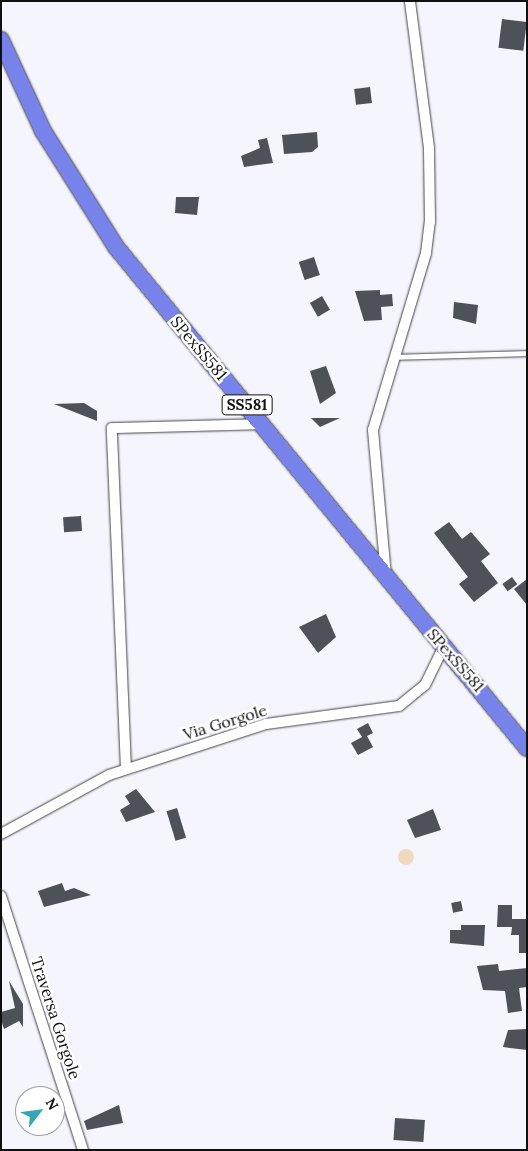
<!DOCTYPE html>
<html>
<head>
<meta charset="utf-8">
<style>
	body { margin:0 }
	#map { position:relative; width:528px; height:1151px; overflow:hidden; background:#f5f5fe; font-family:Lora,serif }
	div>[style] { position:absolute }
	.water>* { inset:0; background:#f1d9be }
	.round { border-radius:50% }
	.building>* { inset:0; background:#4e5258; transform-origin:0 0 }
	.roads { filter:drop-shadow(0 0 1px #434343) drop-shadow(0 0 1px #434343) }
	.lane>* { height:5px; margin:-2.5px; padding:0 2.5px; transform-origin:2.5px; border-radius:2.5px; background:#fff }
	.street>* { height:10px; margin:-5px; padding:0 5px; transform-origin:5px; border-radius:5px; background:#fff }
	.primary>* { height:16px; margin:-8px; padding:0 8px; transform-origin:8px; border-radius:8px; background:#7882eb }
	span { translate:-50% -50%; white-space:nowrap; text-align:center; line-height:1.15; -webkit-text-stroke:5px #fff; paint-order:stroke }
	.shield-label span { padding:1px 4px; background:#fff; border:1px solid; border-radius:4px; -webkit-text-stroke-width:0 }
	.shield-label { font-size:15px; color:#101010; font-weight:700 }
	.street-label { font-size:16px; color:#101010 }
	.frame { position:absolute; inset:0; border:2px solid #101010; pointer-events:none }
	.north { position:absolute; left:15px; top:1086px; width:50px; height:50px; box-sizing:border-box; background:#fff; border:1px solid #9f9f9f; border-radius:50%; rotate:60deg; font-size:14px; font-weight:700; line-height:20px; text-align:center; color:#101010 }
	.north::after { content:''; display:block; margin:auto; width:18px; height:22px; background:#36a6b3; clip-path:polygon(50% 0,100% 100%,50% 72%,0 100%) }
</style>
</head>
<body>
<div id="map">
	<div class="water">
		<i class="round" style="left:398px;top:849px;width:16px;height:16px"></i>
	</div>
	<div class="building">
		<i style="left:502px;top:19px;width:25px;height:29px;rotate:7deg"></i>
		<i style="left:370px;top:87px;width:16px;height:16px;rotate:83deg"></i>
		<i style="clip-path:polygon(317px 132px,318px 147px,312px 152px,284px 154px,282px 135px)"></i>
		<i style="clip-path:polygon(267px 138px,273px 163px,244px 167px,241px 156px,260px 148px,258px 140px)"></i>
		<i style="clip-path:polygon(176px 197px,199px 197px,197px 215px,175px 213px)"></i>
		<i style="left:314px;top:257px;width:19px;height:16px;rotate:72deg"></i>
		<i style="clip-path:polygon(380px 290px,380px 295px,392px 294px,393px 306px,381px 307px,382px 320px,364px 321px,355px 291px)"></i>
		<i style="left:322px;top:296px;width:16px;height:14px;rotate:60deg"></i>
		<i style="clip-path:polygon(454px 302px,478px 305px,476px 324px,453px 318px)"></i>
		<i style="clip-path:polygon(326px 366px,336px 393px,320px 404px,310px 371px)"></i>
		<i style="clip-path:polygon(84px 403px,97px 411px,97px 421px,54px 404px)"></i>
		<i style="clip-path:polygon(311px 418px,340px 418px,320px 427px)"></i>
		<i style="left:81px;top:516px;width:15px;height:18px;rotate:86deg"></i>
		<i style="clip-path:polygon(449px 522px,462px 539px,471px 532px,490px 554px,481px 561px,498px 583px,474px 602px,459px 584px,468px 577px,434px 533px)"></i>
		<i style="left:512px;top:577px;width:9px;height:12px;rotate:54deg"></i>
		<i style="clip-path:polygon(527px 579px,527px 605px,514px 589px)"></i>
		<i style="clip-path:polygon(326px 614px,336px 637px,318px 653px,299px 627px)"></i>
		<i style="clip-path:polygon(368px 723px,373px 733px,367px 736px,373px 747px,358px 755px,351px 743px,362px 737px,357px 729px)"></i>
		<i style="clip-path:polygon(136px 789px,155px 812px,126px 822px,120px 810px,130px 804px,125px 796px)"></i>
		<i style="left:177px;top:808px;width:31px;height:11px;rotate:73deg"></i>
		<i style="clip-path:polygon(433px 809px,441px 830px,415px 838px,407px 820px)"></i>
		<i style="clip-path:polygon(62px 883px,65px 891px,74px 888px,91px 895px,44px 907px,38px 891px)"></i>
		<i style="left:461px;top:901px;width:10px;height:10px;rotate:79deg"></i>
		<i style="clip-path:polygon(498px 905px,512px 905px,512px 919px,527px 919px,527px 953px,519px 953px,519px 935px,511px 935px,512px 927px,497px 927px)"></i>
		<i style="clip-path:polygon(461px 925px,485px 925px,484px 946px,450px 943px,450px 930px,461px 930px)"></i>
		<i style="clip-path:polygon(498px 964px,499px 971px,527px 968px,527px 987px,519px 988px,522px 1011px,508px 1013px,505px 991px,483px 990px,477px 966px)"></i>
		<i style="clip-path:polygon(9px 981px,23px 1004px,23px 1027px,19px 1021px,4px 1029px,1px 1020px,1px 1012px,15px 1008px)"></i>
		<i style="clip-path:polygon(526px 1029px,527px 1050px,503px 1047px,508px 1030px)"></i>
		<i style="clip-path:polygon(119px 1105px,123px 1123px,87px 1130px,84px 1121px)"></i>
		<i style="left:395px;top:1118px;width:30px;height:22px;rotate:4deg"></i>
	</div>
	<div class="roads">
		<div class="lane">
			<i style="left:393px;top:357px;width:134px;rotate:-1.7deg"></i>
		</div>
		<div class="street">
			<i style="left:386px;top:576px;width:147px;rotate:-95.1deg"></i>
			<i style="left:373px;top:430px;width:185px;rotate:-73.3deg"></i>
			<i style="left:426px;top:253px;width:31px;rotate:-83deg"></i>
			<i style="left:430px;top:222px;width:74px;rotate:-90.8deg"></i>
			<i style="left:429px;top:148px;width:148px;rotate:-97.4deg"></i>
			<i style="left:126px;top:769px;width:341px;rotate:-92.4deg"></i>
			<i style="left:112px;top:428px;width:150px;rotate:-1.5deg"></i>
			<i style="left:1px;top:834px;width:123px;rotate:-28.6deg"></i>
			<i style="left:109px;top:775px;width:165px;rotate:-18deg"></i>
			<i style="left:266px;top:724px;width:134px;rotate:-7.7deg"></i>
			<i style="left:399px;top:706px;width:33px;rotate:-39deg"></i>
			<i style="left:425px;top:685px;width:43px;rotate:-64deg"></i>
			<i style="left:1px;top:896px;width:267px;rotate:72.1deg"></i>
		</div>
		<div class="primary">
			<i style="left:1px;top:40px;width:100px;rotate:65.2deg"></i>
			<i style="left:43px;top:131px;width:137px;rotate:57.8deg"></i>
			<i style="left:116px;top:247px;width:648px;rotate:50.64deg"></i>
		</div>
	</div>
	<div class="shield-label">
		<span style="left:247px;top:405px">SS581</span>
	</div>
	<div class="street-label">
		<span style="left:199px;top:348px;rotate:50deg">SPexSS581</span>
		<span style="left:456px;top:660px;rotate:49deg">SPexSS581</span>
		<span style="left:225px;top:722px;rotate:-17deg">Via Gorgole</span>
		<span style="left:56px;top:1018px;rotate:72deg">Traversa Gorgole</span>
	</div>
	<div class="frame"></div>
	<div class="north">N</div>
</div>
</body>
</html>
